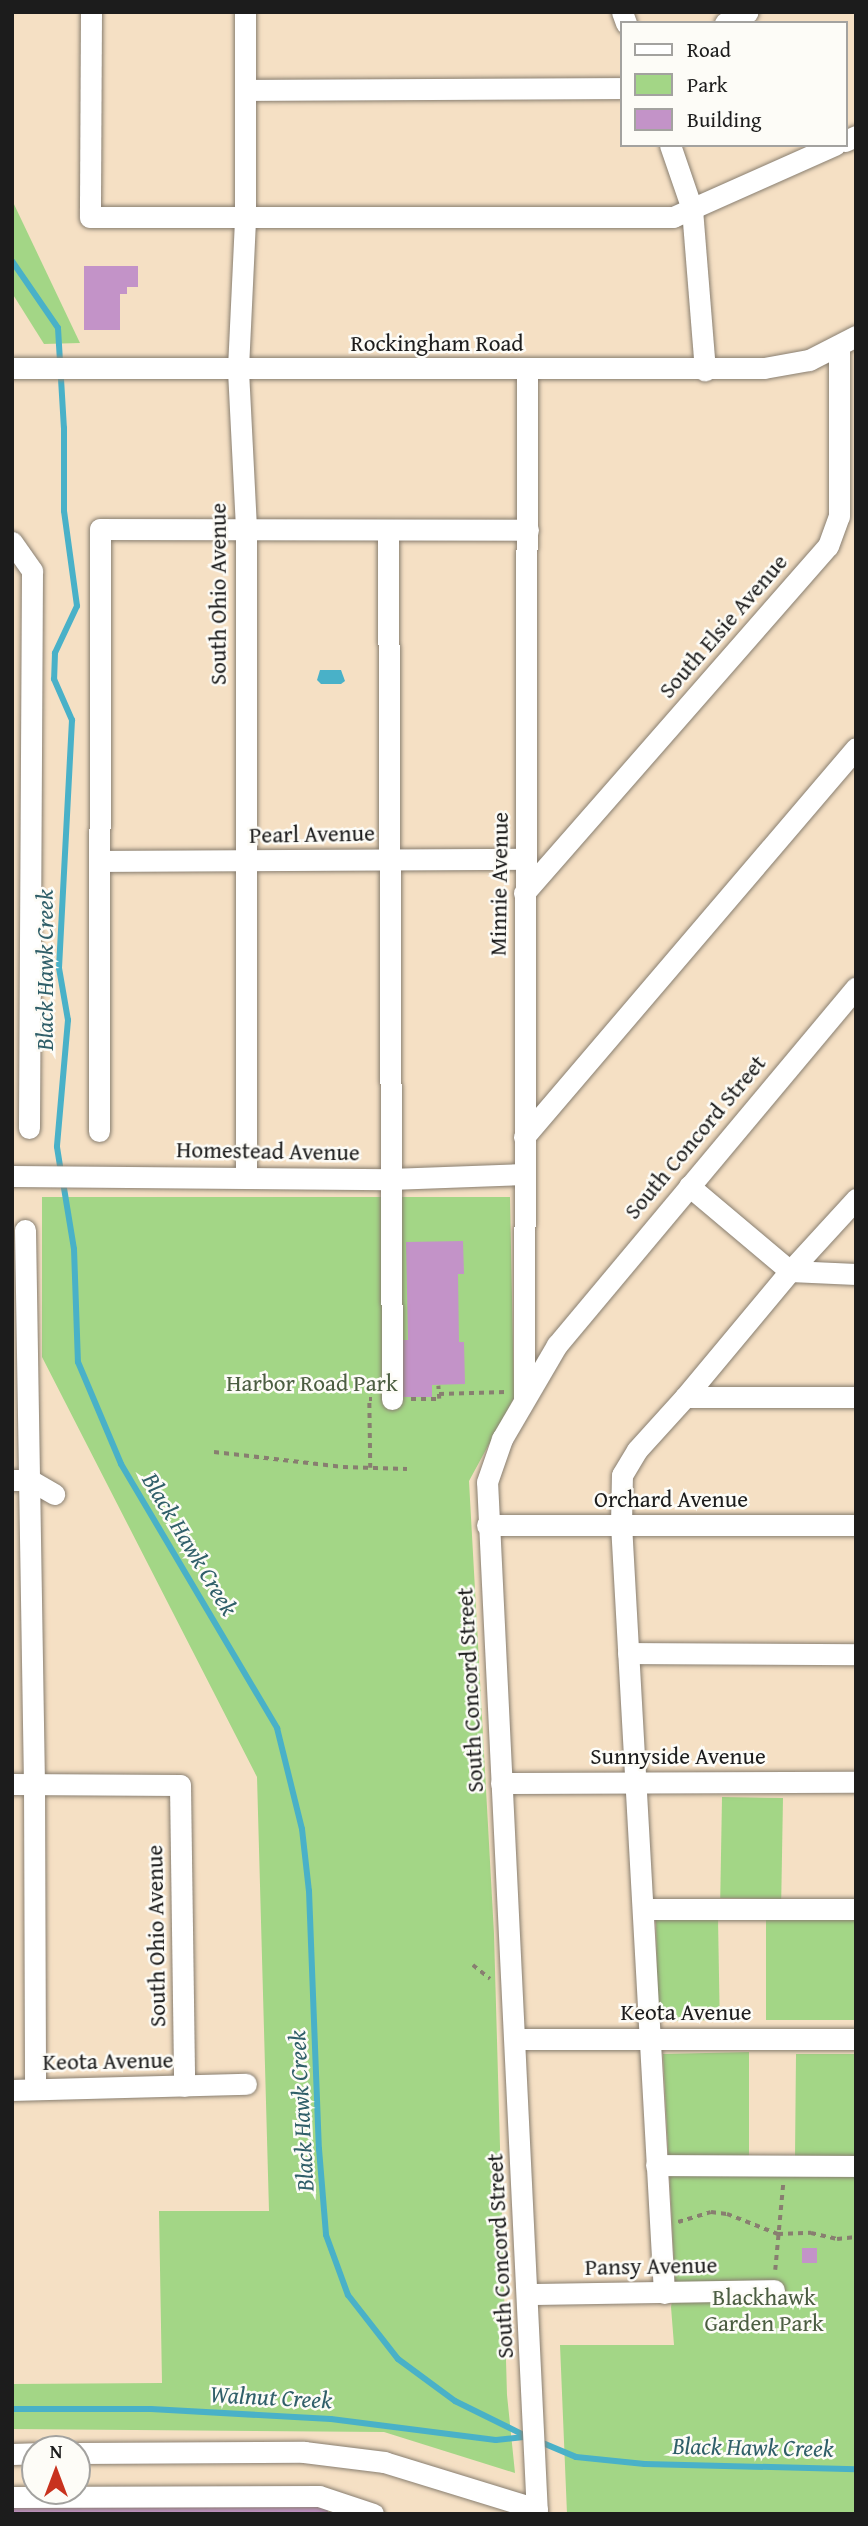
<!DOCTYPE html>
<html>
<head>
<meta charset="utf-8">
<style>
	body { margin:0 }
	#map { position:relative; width:868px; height:2526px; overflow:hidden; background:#f5e0c4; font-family:"Gentium Book Plus",serif }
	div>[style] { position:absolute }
	.green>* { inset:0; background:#a3d686; transform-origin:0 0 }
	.water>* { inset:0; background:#49b1c8 }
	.stream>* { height:6px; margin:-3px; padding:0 3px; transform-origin:3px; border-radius:3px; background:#49b1c8 }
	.building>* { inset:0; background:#c393c8; transform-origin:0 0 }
	.path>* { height:3.5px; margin-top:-1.75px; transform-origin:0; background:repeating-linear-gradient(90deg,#887e70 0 5px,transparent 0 10px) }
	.roads { filter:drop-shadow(0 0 2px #887e70) drop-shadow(0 0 2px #887e70) }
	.minor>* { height:21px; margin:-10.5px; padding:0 10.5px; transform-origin:10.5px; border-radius:10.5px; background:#fff }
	span { translate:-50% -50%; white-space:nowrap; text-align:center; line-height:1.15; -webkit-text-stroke:5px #fdfcf7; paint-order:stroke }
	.street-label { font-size:23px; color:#1c1c1c }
	.park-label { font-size:23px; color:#4b5d41 }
	.water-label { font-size:24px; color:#305f69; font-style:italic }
	.frame { position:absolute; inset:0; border:14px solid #1c1c1c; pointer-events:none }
	.legend { position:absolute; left:620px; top:21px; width:228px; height:126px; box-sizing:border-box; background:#fdfcf7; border:2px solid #a3a29f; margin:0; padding:9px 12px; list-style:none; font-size:21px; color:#1c1c1c }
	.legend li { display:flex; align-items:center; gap:14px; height:35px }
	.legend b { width:35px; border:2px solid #a3a29f }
	.north { position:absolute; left:21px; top:2435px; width:70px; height:70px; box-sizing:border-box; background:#fdfcf7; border:2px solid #a3a29f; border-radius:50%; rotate:0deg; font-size:19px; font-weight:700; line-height:28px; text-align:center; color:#1c1c1c }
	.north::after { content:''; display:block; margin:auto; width:24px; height:32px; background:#c8321e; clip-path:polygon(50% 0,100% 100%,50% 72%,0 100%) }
</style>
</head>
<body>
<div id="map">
	<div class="green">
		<i style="clip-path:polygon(12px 200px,80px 343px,44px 344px,12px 293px)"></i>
		<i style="clip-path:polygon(42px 1197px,510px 1197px,514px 1398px,469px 1481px,494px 1934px,507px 2395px,515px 2473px,384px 2432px,12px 2429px,12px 2384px,162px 2383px,159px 2211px,269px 2211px,257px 1777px,42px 1357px)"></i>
		<i style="left:783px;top:1798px;width:101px;height:61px;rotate:91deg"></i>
		<i style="left:718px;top:1918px;width:102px;height:62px;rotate:89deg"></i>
		<i style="left:766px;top:1918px;width:90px;height:102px"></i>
		<i style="clip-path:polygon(749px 2052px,749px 2157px,795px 2156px,796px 2054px,856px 2054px,856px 2514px,567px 2514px,560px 2345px,674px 2345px,671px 2307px,675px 2280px,663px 2054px)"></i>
	</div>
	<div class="water">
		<i style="clip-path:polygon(320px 670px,341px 670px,345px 681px,341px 684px,321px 684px,317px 680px)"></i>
	</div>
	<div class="stream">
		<i style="left:12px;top:261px;width:81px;rotate:55.5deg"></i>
		<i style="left:58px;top:328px;width:100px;rotate:86.6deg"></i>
		<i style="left:64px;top:428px;width:83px;rotate:90deg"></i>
		<i style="left:64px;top:511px;width:96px;rotate:82.2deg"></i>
		<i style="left:77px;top:606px;width:52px;rotate:115.1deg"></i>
		<i style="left:55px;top:653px;width:26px;rotate:92deg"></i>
		<i style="left:54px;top:679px;width:45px;rotate:66.3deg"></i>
		<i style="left:72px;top:720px;width:248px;rotate:93deg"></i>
		<i style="left:59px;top:968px;width:53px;rotate:80.2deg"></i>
		<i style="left:68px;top:1020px;width:127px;rotate:95deg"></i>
		<i style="left:57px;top:1147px;width:24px;rotate:81deg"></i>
		<i style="left:63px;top:1182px;width:68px;rotate:80.7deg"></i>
		<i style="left:74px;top:1249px;width:113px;rotate:88deg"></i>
		<i style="left:78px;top:1362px;width:111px;rotate:67.1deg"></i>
		<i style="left:121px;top:1464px;width:307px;rotate:59.4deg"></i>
		<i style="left:277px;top:1728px;width:104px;rotate:76.1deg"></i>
		<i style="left:302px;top:1829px;width:62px;rotate:83.6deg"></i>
		<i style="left:309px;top:1891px;width:258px;rotate:87.8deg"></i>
		<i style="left:319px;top:2149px;width:86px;rotate:85.3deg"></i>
		<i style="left:326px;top:2235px;width:64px;rotate:69.9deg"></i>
		<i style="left:348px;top:2295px;width:81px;rotate:52deg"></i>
		<i style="left:398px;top:2359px;width:71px;rotate:36.4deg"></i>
		<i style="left:455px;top:2401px;width:81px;rotate:26.3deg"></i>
		<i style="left:12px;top:2409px;width:139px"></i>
		<i style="left:151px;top:2409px;width:180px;rotate:3.2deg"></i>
		<i style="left:331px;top:2419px;width:166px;rotate:7.3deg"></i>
		<i style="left:496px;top:2440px;width:28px;rotate:-6deg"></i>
		<i style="left:538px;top:2441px;width:41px;rotate:22.8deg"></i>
		<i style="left:576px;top:2457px;width:69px;rotate:5.8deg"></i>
		<i style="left:645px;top:2464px;width:211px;rotate:1.4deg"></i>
	</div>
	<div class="building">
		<i style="clip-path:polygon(84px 266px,138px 266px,138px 287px,127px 287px,127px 294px,120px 294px,120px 330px,84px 330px)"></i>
		<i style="clip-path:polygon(463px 1241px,464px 1274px,458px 1274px,459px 1342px,464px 1342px,465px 1384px,432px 1385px,432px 1397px,399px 1397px,398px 1340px,408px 1340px,406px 1242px)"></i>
		<i style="left:802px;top:2248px;width:15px;height:15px"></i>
		<i style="left:12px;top:2506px;width:316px;height:8px"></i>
	</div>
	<div class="path">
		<i style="left:439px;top:1394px;width:67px;rotate:-1.7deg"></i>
		<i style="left:411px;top:1399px;width:28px"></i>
		<i style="left:439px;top:1399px;width:13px;rotate:-94deg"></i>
		<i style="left:214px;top:1452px;width:130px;rotate:6.6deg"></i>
		<i style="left:343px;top:1467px;width:64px;rotate:1.8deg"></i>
		<i style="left:370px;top:1468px;width:69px;rotate:-90.8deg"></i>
		<i style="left:369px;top:1399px;width:3px"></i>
		<i style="left:473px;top:1965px;width:22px;rotate:39deg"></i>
		<i style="left:678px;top:2222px;width:34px;rotate:-17deg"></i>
		<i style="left:711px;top:2212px;width:16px;rotate:7deg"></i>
		<i style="left:727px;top:2214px;width:55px;rotate:21.4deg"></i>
		<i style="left:778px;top:2234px;width:33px;rotate:-2deg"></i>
		<i style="left:811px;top:2233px;width:27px;rotate:13deg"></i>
		<i style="left:837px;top:2239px;width:19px;rotate:-6deg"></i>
		<i style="left:775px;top:2270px;width:86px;rotate:-84.7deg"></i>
	</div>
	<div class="roads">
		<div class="minor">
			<i style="left:91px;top:12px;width:205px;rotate:90.3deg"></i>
			<i style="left:90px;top:217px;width:583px"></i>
			<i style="left:673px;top:217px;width:177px;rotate:-24deg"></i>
			<i style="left:245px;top:12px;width:208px;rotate:90deg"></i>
			<i style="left:245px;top:220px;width:150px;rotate:92.7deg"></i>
			<i style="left:238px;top:370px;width:160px;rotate:87.1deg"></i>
			<i style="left:246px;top:530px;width:647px;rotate:90deg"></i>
			<i style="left:622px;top:12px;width:12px;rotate:70deg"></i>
			<i style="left:725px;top:23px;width:25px;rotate:-26deg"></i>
			<i style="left:245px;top:90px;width:376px;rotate:-0.3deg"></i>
			<i style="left:845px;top:141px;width:12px;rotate:-24deg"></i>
			<i style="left:670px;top:145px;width:68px;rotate:71deg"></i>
			<i style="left:692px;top:209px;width:162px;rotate:85.4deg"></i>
			<i style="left:12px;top:368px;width:752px"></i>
			<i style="left:764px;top:368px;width:46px;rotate:-10.1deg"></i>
			<i style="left:809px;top:360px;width:53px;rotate:-27.1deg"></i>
			<i style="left:388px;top:531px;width:868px;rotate:89.74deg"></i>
			<i style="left:12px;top:542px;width:35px;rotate:55deg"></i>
			<i style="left:32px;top:571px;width:557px;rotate:90.31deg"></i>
			<i style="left:101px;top:861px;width:424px;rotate:-0.3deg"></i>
			<i style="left:524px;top:893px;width:461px;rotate:-48.8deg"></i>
			<i style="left:828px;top:546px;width:32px;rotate:-70deg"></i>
			<i style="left:839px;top:516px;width:170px;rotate:-90deg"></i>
			<i style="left:99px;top:1131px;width:602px;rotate:-89.9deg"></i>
			<i style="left:100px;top:529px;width:428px;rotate:0.1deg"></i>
			<i style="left:524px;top:1137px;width:511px;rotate:-49.52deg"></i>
			<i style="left:12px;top:1176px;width:378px;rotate:0.5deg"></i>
			<i style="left:390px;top:1179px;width:134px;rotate:-2.1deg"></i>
			<i style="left:689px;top:1186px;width:132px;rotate:40.1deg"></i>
			<i style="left:790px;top:1271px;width:66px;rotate:2.6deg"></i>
			<i style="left:25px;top:1230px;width:554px;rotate:89.07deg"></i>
			<i style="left:34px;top:1784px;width:305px;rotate:89.8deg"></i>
			<i style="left:685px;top:1397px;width:164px;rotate:-50.2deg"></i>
			<i style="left:790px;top:1271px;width:98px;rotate:-47.5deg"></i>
			<i style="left:524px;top:1399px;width:1030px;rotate:-89.83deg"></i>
			<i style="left:12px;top:1480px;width:18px"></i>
			<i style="left:30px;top:1480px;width:28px;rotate:30deg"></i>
			<i style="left:487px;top:1525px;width:369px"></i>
			<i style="left:628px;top:1653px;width:228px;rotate:0.3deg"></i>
			<i style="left:501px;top:1783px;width:355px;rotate:-0.2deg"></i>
			<i style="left:12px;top:1784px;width:168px;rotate:0.3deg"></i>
			<i style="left:180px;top:1785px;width:301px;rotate:89.2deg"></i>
			<i style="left:644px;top:1909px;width:212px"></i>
			<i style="left:516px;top:2039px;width:340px"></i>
			<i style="left:12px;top:2090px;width:234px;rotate:-1.5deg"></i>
			<i style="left:656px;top:2165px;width:200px;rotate:0.3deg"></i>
			<i style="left:664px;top:2293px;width:769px;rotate:-93.2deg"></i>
			<i style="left:621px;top:1525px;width:50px;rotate:-88.9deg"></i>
			<i style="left:622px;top:1475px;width:29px;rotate:-59deg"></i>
			<i style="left:637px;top:1450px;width:72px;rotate:-47.8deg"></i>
			<i style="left:685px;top:1397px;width:171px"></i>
			<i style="left:529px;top:2294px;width:245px;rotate:-0.9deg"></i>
			<i style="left:77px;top:2453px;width:227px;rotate:-0.3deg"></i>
			<i style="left:304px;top:2452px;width:81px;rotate:7.1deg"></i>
			<i style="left:384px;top:2462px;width:160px;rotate:17.1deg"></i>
			<i style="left:12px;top:2454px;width:23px;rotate:-2deg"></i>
			<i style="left:12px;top:2497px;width:307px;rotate:-0.2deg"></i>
			<i style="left:319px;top:2496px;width:57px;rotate:18.4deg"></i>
			<i style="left:537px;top:2514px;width:1033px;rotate:-92.77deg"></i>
			<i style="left:487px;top:1482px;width:46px;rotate:-70.8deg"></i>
			<i style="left:502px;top:1439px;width:109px;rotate:-59.7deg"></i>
			<i style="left:557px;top:1345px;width:466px;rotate:-50.1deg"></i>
		</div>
	</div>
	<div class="street-label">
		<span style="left:437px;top:343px">Rockingham Road</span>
		<span style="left:218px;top:594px;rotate:-90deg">South Ohio Avenue</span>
		<span style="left:723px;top:626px;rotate:-49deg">South Elsie Avenue</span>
		<span style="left:312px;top:834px;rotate:-1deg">Pearl Avenue</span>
		<span style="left:499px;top:884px;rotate:-89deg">Minnie Avenue</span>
		<span style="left:695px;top:1137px;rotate:-50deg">South Concord Street</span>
		<span style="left:268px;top:1151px;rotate:1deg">Homestead Avenue</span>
		<span style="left:671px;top:1499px">Orchard Avenue</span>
		<span style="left:470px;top:1690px;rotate:-93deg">South Concord Street</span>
		<span style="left:678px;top:1756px">Sunnyside Avenue</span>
		<span style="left:156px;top:1936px;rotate:-91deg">South Ohio Avenue</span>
		<span style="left:686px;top:2012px">Keota Avenue</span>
		<span style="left:108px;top:2061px;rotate:-1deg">Keota Avenue</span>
		<span style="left:500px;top:2256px;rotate:-93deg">South Concord Street</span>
		<span style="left:651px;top:2266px;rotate:-1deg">Pansy Avenue</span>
	</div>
	<div class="park-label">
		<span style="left:312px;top:1383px">Harbor Road Park</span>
		<span style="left:764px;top:2310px">Blackhawk<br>Garden Park</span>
	</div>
	<div class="water-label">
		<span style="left:45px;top:970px;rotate:-90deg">Black Hawk Creek</span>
		<span style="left:190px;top:1544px;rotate:59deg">Black Hawk Creek</span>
		<span style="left:301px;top:2111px;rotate:-93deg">Black Hawk Creek</span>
		<span style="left:271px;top:2397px;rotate:3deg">Walnut Creek</span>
		<span style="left:753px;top:2447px;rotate:1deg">Black Hawk Creek</span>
	</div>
	<div class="frame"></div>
	<ul class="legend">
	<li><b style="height:9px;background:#fff"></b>Road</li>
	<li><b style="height:19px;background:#a3d686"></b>Park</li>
	<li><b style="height:19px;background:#c393c8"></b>Building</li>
	</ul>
	<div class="north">N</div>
</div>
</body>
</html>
